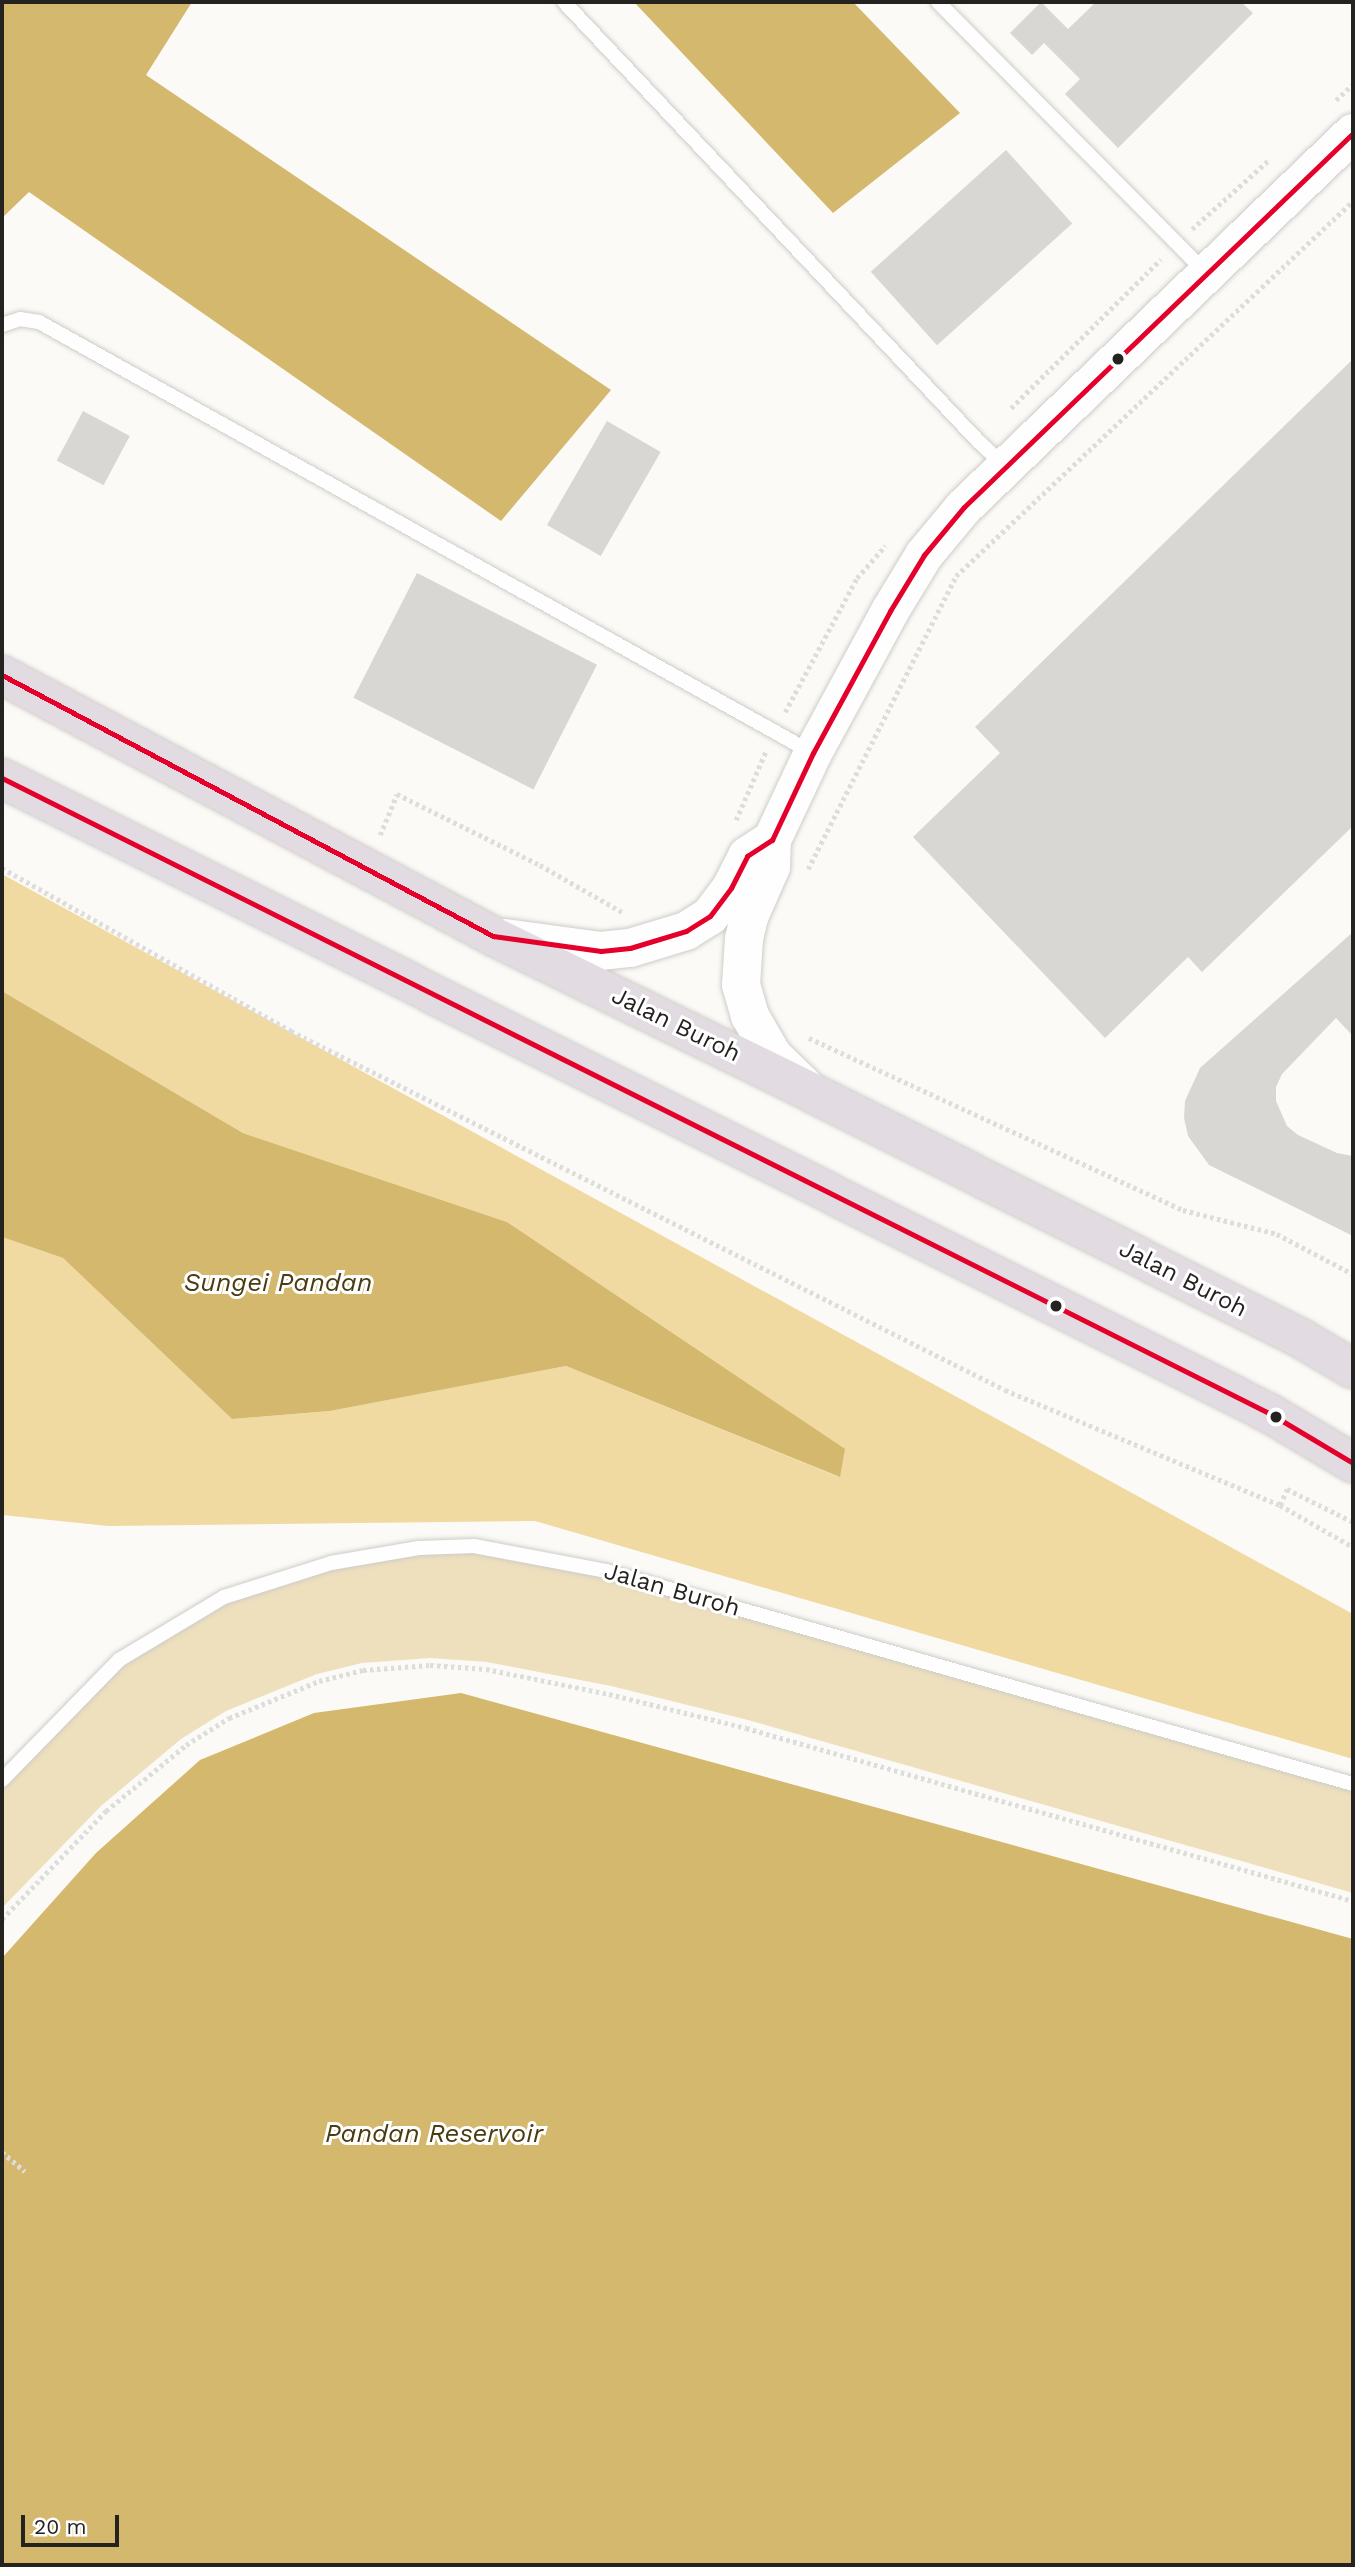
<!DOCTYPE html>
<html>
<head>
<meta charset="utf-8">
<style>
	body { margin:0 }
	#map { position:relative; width:1355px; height:2567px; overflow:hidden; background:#fcfaf6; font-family:"Work Sans",sans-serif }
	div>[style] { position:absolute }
	.green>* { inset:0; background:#eee0bd }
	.forest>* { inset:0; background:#f0daa1 }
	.water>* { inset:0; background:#d3b86e }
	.building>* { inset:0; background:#d9d7d3; transform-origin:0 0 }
	.path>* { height:4.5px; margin-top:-2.25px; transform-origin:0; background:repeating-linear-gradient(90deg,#dddddc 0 3.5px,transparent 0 7px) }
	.roads { filter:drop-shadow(0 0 2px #ceccc8) drop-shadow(0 0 2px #ceccc8) }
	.lane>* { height:14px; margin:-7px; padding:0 7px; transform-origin:7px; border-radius:7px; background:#fffefe }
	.secondary>* { height:38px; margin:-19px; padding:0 19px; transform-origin:19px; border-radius:19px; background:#fffefe }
	.highway>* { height:38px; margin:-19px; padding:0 19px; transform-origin:19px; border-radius:19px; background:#e2dce2 }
	.bus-1>* { height:5px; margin:-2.5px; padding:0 2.5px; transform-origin:2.5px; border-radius:2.5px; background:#e4002b }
	.dots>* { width:19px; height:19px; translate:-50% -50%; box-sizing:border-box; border:4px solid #fff; border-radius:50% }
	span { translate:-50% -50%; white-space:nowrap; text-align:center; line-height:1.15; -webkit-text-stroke:6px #fff; paint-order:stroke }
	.street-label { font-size:24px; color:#25231f }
	.water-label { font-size:26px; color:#4a3b10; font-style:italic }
	.frame { position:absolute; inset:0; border:4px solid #25231f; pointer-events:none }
	.scale { position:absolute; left:21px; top:2515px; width:98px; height:32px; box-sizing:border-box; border:4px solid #25231f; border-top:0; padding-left:9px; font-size:21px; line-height:24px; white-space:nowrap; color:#25231f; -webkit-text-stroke:5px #fff; paint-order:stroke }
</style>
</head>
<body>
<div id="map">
	<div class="green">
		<i style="clip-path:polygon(474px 1546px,606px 1571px,1353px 1784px,1353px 1893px,748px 1720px,611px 1686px,487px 1662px,430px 1658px,362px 1663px,317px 1674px,226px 1711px,181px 1739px,101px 1806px,2px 1908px,2px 1780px,119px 1660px,224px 1597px,331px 1563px)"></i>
	</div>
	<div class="forest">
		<i style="clip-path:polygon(2px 874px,1353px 1614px,1353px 1759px,535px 1521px,108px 1526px,2px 1515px,2px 1237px,63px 1258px,232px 1419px,330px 1411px,566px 1366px,839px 1477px,507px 1222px,243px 1133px,2px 991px)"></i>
	</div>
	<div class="water">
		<i style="clip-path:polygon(2px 2px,192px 2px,146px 75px,611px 390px,501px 521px,29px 192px,2px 218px)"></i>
		<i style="clip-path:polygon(634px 2px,853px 2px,960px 113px,833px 213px)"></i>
		<i style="clip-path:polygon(2px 991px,243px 1133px,507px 1222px,845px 1449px,840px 1477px,566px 1366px,330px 1411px,232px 1419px,63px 1258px,2px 1237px)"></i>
		<i style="clip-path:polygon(461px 1693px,1353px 1939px,1353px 2565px,2px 2565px,2px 1958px,96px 1853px,200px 1760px,314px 1713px)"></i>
	</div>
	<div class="building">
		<i style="clip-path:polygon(1041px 2px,1068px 29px,1096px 2px,1241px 2px,1253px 13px,1118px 148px,1065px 94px,1080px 79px,1044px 43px,1032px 55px,1010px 33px)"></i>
		<i style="left:1006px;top:150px;width:99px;height:182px;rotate:48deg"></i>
		<i style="clip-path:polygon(1353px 359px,1353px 826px,1202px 972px,1188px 957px,1105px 1038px,913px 837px,1000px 753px,975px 727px)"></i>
		<i style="left:83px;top:411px;width:53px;height:56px;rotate:28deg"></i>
		<i style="left:607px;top:421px;width:62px;height:120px;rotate:30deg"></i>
		<i style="left:417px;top:573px;width:202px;height:140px;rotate:27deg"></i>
		<i style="clip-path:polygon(1353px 932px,1353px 1036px,1336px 1018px,1282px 1074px,1276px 1087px,1276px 1101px,1287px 1126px,1298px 1135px,1337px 1153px,1353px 1156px,1353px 1236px,1209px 1165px,1188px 1136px,1184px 1118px,1185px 1101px,1200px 1068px)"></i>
	</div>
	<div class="path">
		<i style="left:1336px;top:100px;width:23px;rotate:-43deg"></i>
		<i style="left:1192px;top:229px;width:103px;rotate:-41.9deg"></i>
		<i style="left:1011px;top:408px;width:211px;rotate:-44.8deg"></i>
		<i style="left:785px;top:712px;width:152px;rotate:-61.8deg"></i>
		<i style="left:857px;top:578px;width:43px;rotate:-48.8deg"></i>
		<i style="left:736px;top:820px;width:75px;rotate:-66.5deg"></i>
		<i style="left:380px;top:835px;width:44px;rotate:-67.5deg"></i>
		<i style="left:397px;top:794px;width:160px;rotate:26.4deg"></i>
		<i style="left:540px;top:865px;width:95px;rotate:29.8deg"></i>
		<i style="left:2px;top:868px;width:332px;rotate:29.4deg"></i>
		<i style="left:291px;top:1031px;width:799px;rotate:26.69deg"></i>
		<i style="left:1005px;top:1390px;width:298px;rotate:22.7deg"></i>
		<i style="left:1280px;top:1505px;width:84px;rotate:29.9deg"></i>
		<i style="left:808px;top:869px;width:328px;rotate:-63.2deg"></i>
		<i style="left:956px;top:576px;width:546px;rotate:-43.37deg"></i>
		<i style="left:809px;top:1038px;width:412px;rotate:24.7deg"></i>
		<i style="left:1183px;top:1210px;width:97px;rotate:14.3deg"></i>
		<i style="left:1277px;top:1234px;width:86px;rotate:27.8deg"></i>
		<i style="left:1280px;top:1505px;width:17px;rotate:-66deg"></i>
		<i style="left:1287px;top:1489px;width:74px;rotate:26.6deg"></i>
		<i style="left:2px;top:1919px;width:150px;rotate:-46.1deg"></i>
		<i style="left:106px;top:1811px;width:104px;rotate:-39.5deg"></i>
		<i style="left:186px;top:1745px;width:51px;rotate:-32.1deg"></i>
		<i style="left:229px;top:1718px;width:97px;rotate:-22.3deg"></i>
		<i style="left:319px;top:1681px;width:45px;rotate:-14deg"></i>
		<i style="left:363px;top:1670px;width:67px;rotate:-4.3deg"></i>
		<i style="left:430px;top:1665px;width:56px;rotate:4.1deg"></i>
		<i style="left:486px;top:1669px;width:126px;rotate:11.5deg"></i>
		<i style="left:609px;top:1694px;width:141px;rotate:13.9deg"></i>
		<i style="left:746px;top:1728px;width:631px;rotate:15.91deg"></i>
		<i style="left:2px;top:2152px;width:30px;rotate:40deg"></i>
	</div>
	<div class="roads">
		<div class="lane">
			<i style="left:564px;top:2px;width:603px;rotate:46.68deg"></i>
			<i style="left:978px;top:441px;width:37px;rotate:43deg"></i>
			<i style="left:938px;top:2px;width:381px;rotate:45.3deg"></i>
			<i style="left:2px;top:325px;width:19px;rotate:-18deg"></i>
			<i style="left:20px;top:319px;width:19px;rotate:9deg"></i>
			<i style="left:39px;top:322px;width:884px;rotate:29.12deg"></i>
			<i style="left:2px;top:1780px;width:168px;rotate:-45.7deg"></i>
			<i style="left:119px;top:1660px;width:122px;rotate:-31deg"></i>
			<i style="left:224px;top:1597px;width:112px;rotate:-17.6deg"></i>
			<i style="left:331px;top:1563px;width:89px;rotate:-9.7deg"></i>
			<i style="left:419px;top:1548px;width:55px;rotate:-2.1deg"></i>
			<i style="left:474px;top:1546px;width:134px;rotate:10.7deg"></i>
			<i style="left:606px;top:1571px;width:777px;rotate:15.92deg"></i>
		</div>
		<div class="secondary">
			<i style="left:505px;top:938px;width:97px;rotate:7.7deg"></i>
			<i style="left:601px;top:951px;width:29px;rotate:-6deg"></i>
			<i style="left:630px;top:948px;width:59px;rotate:-16.9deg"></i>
			<i style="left:686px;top:931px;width:28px;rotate:-32deg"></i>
			<i style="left:710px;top:916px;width:35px;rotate:-53deg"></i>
			<i style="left:731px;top:888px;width:36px;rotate:-63deg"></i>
			<i style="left:747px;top:856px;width:30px;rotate:-33deg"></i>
			<i style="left:806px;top:1088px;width:46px;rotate:-135.9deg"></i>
			<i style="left:773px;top:1056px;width:46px;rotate:-119.9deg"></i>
			<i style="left:750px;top:1016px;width:32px;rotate:-106deg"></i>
			<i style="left:741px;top:985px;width:46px;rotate:-86.3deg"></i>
			<i style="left:744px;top:939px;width:23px;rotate:-77deg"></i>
			<i style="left:749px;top:917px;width:55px;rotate:-66.3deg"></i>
			<i style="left:771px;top:867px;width:27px;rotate:-88deg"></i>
			<i style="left:772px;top:840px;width:96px;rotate:-64.8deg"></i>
			<i style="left:813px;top:753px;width:162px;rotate:-61.5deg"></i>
			<i style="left:890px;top:611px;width:66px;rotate:-58.7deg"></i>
			<i style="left:924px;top:555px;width:62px;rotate:-50.2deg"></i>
			<i style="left:964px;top:507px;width:540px;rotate:-43.87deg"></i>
		</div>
		<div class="highway">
			<i style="left:2px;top:675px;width:556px;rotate:27.99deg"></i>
			<i style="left:493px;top:936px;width:350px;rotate:26.1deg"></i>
			<i style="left:807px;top:1090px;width:554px;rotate:26.7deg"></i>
			<i style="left:1302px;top:1339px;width:59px;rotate:30.5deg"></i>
			<i style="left:2px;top:778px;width:1417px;rotate:26.62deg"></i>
			<i style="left:1269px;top:1413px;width:98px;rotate:30.8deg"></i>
		</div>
	</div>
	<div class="bus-1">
		<i style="left:2px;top:675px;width:556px;rotate:27.99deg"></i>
		<i style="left:493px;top:936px;width:109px;rotate:7.9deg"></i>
		<i style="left:601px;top:951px;width:29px;rotate:-6deg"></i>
		<i style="left:630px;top:948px;width:59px;rotate:-16.9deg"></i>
		<i style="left:686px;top:931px;width:28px;rotate:-32deg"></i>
		<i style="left:710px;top:916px;width:35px;rotate:-53deg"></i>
		<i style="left:731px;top:888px;width:36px;rotate:-63deg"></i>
		<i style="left:747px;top:856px;width:30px;rotate:-33deg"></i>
		<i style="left:772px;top:840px;width:96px;rotate:-64.8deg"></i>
		<i style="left:813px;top:753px;width:162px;rotate:-61.5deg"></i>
		<i style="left:890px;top:611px;width:66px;rotate:-58.7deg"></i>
		<i style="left:924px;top:555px;width:62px;rotate:-50.2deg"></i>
		<i style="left:964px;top:507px;width:540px;rotate:-43.87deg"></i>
		<i style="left:2px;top:778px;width:1417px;rotate:26.62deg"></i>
		<i style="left:1269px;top:1413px;width:98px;rotate:30.8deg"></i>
	</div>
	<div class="dots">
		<i style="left:1118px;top:359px;background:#25231f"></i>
		<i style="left:1056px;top:1306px;background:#25231f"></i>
		<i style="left:1276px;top:1417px;background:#25231f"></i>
	</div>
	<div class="street-label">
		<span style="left:676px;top:1025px;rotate:26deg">Jalan Buroh</span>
		<span style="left:1183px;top:1279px;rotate:27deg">Jalan Buroh</span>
		<span style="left:672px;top:1590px;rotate:16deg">Jalan Buroh</span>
	</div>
	<div class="water-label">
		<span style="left:278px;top:1283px">Sungei Pandan</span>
		<span style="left:434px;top:2134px">Pandan Reservoir</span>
	</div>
	<div class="frame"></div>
	<div class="scale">20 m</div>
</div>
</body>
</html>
